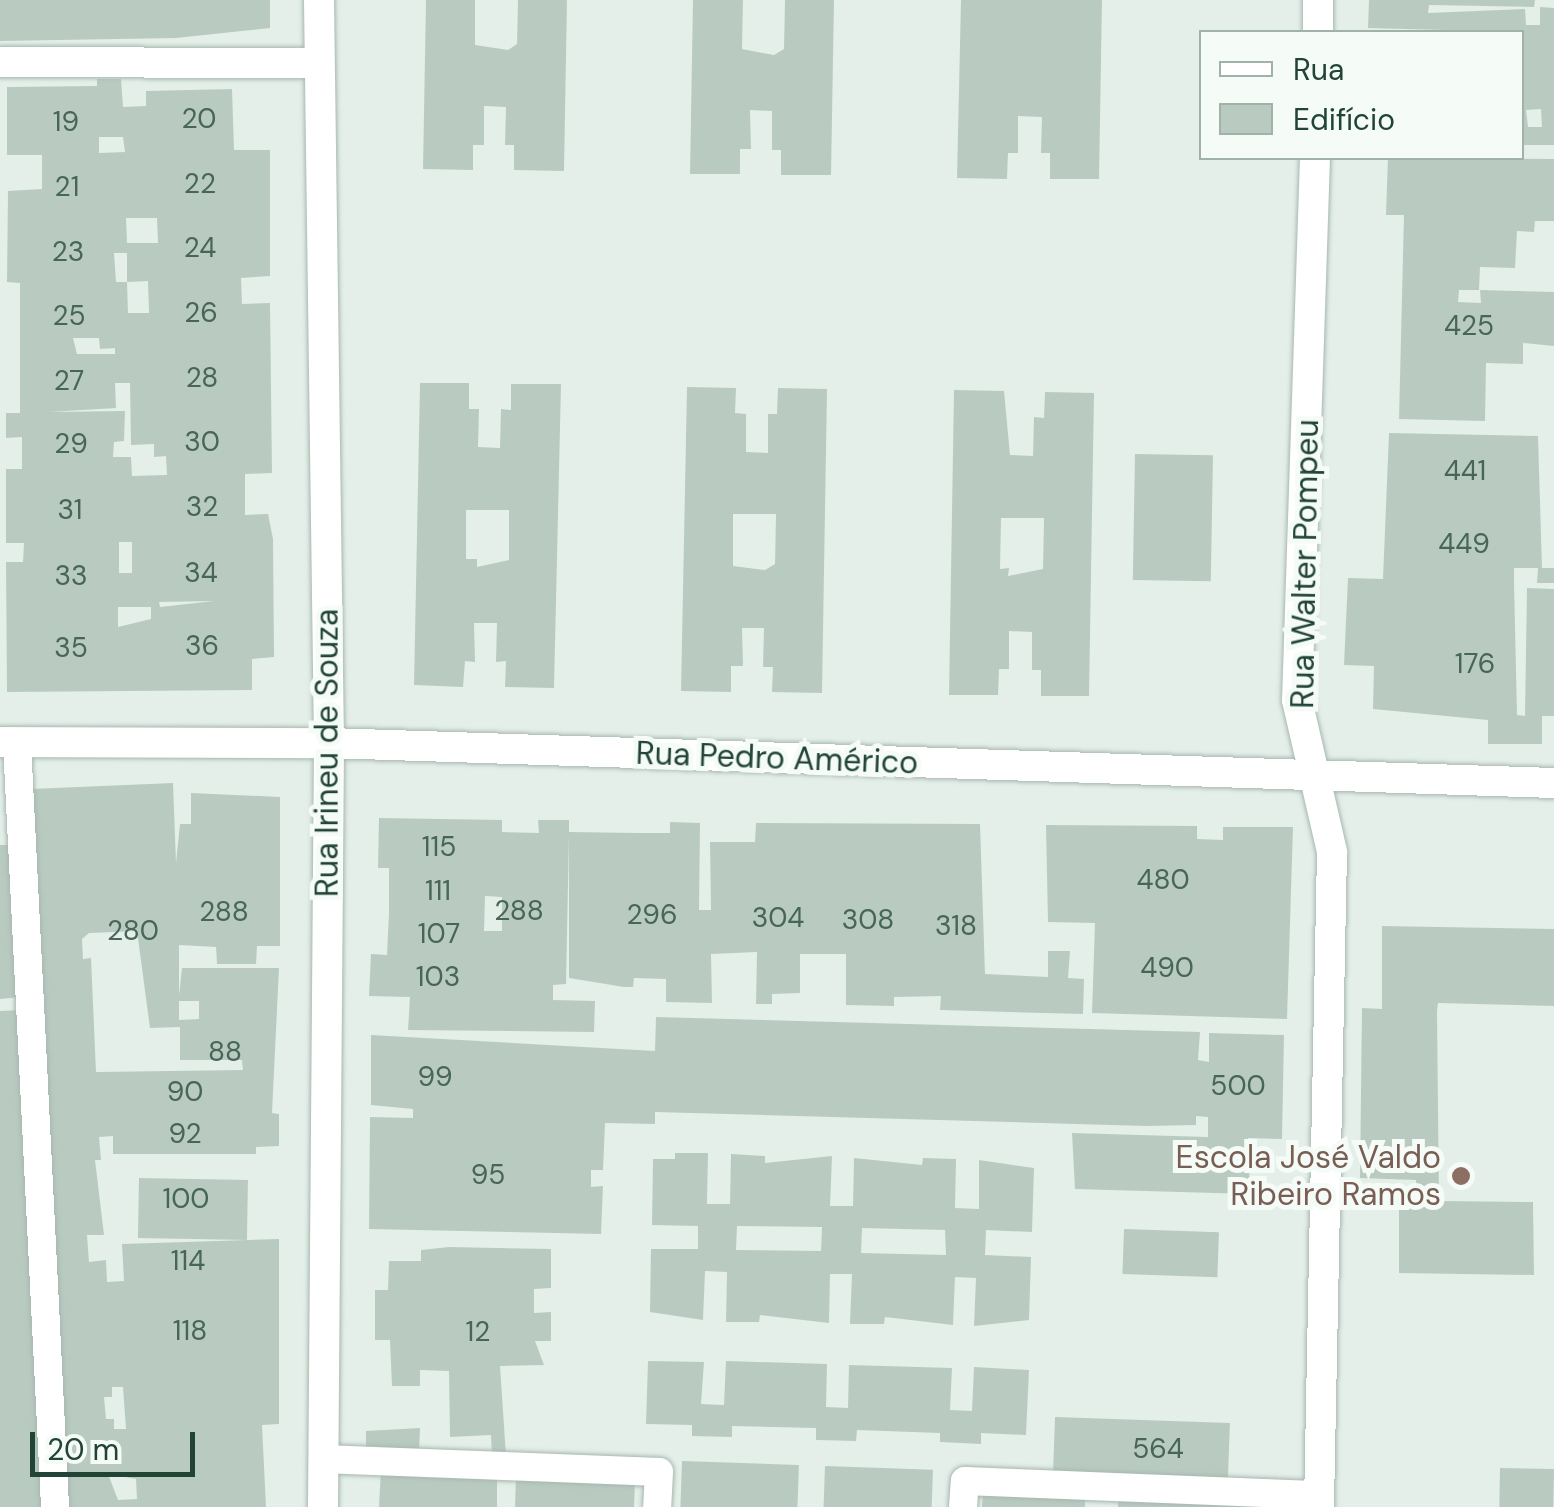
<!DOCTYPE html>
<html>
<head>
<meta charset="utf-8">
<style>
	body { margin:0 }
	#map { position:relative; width:1554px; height:1507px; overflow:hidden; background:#e4efe9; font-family:"DM Sans",sans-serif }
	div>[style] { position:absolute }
	.building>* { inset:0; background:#b9cbc1; transform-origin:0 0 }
	.roads { filter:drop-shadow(0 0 2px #a6b8b0) drop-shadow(0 0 2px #a6b8b0) }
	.service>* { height:28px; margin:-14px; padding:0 14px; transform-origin:14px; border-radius:14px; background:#fff }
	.minor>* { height:30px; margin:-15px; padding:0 15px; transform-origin:15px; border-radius:15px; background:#fff }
	.dots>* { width:28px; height:28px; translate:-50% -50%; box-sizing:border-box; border:5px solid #f5fbf7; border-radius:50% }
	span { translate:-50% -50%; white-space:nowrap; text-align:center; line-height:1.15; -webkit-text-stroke:10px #f5fbf7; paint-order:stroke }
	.number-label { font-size:28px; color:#476659 }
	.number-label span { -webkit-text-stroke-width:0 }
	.street-label { font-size:32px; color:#214436 }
	.education-label { font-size:32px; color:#785e54 }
	.right { translate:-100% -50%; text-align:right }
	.legend { position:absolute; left:1199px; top:30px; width:325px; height:130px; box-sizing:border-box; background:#f5fbf7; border:2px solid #a0b2aa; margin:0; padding:12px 18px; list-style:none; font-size:30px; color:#214436 }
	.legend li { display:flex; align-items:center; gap:20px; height:50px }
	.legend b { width:50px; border:2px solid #a0b2aa }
	.scale { position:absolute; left:30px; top:1432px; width:165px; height:45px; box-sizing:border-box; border:5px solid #214436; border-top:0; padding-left:12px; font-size:30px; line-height:35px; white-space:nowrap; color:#214436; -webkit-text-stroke:8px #f5fbf7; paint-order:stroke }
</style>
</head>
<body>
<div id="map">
	<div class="building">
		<i style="clip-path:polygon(0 0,270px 0,270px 28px,176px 38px,0 41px)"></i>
		<i style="clip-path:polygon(426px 0,475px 0,475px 45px,508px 50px,517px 44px,518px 0,567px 0,564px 171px,514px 170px,514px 145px,505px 145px,506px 107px,484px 106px,484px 145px,473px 145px,473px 170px,423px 169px)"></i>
		<i style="clip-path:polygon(693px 0,743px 0,742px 49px,774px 55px,784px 49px,785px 0,834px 0,831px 175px,781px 175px,781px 150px,772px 150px,772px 111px,750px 110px,751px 149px,740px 149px,740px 174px,690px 174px)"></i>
		<i style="clip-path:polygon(961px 0,1102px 0,1099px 179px,1050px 179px,1050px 153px,1041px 153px,1042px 117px,1018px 116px,1018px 153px,1008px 153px,1007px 179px,957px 178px)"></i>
		<i style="clip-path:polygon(evenodd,1369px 0,1535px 0,1534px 7px,1429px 5px,1428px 13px,1525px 9px,1526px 25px,1540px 25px,1540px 7px,1554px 8px,1554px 145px,1522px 145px,1522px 32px,1368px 28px,1369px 0,1541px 109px,1542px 127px,1528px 127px,1526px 110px,1541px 109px)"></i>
		<i style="clip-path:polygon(evenodd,97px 79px,121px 79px,123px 107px,146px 106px,146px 91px,232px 89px,234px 150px,270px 150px,270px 276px,241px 278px,242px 304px,270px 303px,272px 473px,245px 474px,245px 515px,268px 514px,273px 539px,274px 657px,252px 659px,252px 690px,7px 692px,6px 562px,23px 562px,24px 543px,6px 543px,6px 469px,22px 469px,22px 437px,6px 438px,6px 413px,20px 413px,20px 283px,7px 282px,8px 191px,42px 189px,42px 155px,7px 155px,7px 87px,97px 86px,97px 79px,99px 137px,123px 137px,125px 152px,99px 153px,99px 137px,97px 79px,126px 218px,157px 218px,158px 243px,127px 243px,126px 218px,97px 79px,114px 253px,127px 253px,127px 282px,148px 281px,149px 313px,128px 313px,127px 282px,116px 282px,114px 253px,97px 79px,73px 338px,99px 338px,100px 349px,115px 348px,115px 354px,77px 354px,73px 338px,97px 79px,115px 383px,130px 383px,131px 445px,154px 444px,154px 457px,166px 456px,167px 475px,132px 476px,131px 457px,113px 457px,114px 442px,124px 441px,125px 411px,49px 412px,116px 408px,115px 383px,97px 79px,119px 542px,132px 542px,132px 573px,119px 573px,119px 542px,97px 79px,214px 601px,160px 607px,159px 602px,214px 601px,97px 79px,118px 607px,151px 607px,151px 619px,118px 627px,118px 607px)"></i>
		<i style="clip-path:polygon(1388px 158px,1554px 159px,1554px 221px,1535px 221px,1534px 232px,1517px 231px,1515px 268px,1480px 267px,1479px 290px,1459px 290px,1458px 302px,1481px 303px,1480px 290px,1554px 292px,1554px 346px,1523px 343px,1523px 364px,1486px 363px,1485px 421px,1399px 419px,1404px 215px,1386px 215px)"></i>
		<i style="clip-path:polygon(evenodd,420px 383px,469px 383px,469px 409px,479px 409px,478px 447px,500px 448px,501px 409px,511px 410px,511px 384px,561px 384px,554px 688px,505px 687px,506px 661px,496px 662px,497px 623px,474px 623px,475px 662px,465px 661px,463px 687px,414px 685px,420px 383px,466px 510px,509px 510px,509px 560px,477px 567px,477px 559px,466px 559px,466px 510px)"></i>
		<i style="clip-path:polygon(evenodd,687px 387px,736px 388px,735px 413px,746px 414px,746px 452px,768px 453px,768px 414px,777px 414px,778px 388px,827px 389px,822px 693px,772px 692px,773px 667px,763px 667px,764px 628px,742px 628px,743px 666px,731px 666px,731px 692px,681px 691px,687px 387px,733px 514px,776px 514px,775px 564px,765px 570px,733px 566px,733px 514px)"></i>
		<i style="clip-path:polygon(evenodd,954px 390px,1004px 391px,1010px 455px,1033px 456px,1034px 417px,1044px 418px,1045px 392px,1094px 393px,1089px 696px,1041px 696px,1041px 670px,1032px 670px,1032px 632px,1009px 631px,1009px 669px,999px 669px,998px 695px,949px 695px,954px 390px,1001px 518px,1044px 518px,1043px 569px,1008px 576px,1009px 568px,1000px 569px,1001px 518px)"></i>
		<i style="clip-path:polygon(1389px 433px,1538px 436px,1542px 568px,1554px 568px,1554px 583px,1537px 583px,1538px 568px,1514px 568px,1514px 582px,1517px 715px,1525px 716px,1527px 588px,1554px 589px,1554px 716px,1542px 716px,1542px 744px,1488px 744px,1488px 720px,1373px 709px,1374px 666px,1344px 665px,1348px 578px,1383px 579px)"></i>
		<i style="left:1135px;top:454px;width:78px;height:126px;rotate:1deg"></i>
		<i style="clip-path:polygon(evenodd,173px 783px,176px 863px,180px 824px,191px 824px,191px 793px,280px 797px,280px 946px,257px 946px,256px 964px,217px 964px,216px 947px,179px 945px,179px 996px,182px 968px,279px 968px,272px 1113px,279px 1114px,279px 1146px,256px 1147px,256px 1154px,113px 1154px,113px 1136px,99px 1137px,101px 1160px,95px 1160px,104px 1235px,87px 1235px,89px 1262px,106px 1260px,107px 1282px,124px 1281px,122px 1244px,279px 1239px,279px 1424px,262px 1425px,266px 1507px,68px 1507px,31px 789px,173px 783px,137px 931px,150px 1028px,180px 1027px,180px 1060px,242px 1060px,243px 1070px,96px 1072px,91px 958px,83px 959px,82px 939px,89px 933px,137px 931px,173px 783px,179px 1001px,199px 1001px,199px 1019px,179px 1020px,179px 1001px,173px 783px,112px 1387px,123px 1387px,126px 1429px,114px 1429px,114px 1419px,106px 1419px,104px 1397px,112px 1397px,112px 1387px,173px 783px,108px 1474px,136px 1479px,137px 1499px,118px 1500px,108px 1474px)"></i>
		<i style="clip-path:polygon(evenodd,379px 818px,502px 820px,502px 832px,539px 833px,538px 820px,569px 820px,569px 832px,637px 833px,670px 833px,670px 822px,700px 823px,699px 910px,711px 910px,710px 842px,755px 842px,756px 823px,980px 824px,985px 974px,1048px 977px,1048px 951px,1070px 951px,1068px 978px,1084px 979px,1083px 1014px,940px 1010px,941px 996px,894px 997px,894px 1006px,846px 1005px,846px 954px,800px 954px,800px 993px,772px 994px,772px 1004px,756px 1004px,757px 952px,711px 954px,712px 1003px,666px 1002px,666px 979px,634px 978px,633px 987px,624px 987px,569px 978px,569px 835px,566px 984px,553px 985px,553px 1000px,595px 1001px,594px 1032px,408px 1030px,410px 997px,369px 996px,371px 954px,387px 955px,389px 913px,389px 868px,378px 868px,379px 818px,485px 896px,502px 897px,502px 931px,484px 931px,485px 896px)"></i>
		<i style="clip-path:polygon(1046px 825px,1197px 826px,1197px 839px,1223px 840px,1223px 827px,1293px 827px,1287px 1019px,1092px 1013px,1095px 923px,1048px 922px)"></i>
		<i style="clip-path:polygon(0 845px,13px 845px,21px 997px,0 999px)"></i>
		<i style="clip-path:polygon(1382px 926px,1554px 929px,1554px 1006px,1438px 1003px,1437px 1011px,1439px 1201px,1533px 1202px,1534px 1275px,1399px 1273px,1399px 1200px,1417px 1200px,1416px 1180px,1360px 1178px,1362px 1008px,1382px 1009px)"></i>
		<i style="clip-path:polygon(21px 1010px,45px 1507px,0 1507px,0 1011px)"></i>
		<i style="clip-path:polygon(656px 1017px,1200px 1032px,1198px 1060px,1209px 1062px,1209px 1033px,1284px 1035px,1282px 1139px,1248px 1138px,1250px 1194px,1075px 1189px,1072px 1133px,1208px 1137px,1208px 1117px,1196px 1116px,1196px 1125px,1145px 1126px,655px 1112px,655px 1124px,605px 1123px,603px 1170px,591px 1170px,591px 1187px,603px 1186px,601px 1234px,369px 1229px,370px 1117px,413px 1118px,413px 1109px,371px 1105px,371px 1035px,655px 1051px)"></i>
		<i style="clip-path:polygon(evenodd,675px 1153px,708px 1153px,707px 1204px,730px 1204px,731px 1154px,765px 1156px,765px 1163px,832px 1156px,830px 1206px,853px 1206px,854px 1158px,922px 1165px,923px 1158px,956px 1159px,955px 1208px,979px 1209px,979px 1160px,1034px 1168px,1032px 1232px,986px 1230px,985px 1255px,1031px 1257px,1029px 1320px,974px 1326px,976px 1278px,955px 1277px,953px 1325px,885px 1317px,884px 1324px,850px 1324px,852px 1274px,830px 1274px,829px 1323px,760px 1315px,759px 1322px,726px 1322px,727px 1272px,705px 1271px,703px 1320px,650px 1312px,651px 1249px,698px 1249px,698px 1226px,652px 1225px,653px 1159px,675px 1159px,675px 1153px,737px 1226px,822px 1227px,821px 1251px,736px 1250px,737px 1226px,675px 1153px,862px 1228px,945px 1230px,946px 1255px,861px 1253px,862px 1228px)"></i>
		<i style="left:139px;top:1178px;width:109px;height:60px;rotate:1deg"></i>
		<i style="left:1124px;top:1229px;width:95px;height:45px;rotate:2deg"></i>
		<i style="clip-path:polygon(449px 1247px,551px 1249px,551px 1288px,534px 1289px,534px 1313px,551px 1312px,551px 1341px,535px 1341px,544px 1365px,500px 1366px,506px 1456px,492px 1455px,491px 1435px,450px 1437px,449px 1371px,420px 1370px,420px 1386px,392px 1386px,390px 1340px,375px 1340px,375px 1290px,388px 1290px,389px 1261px,421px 1261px,421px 1250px)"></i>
		<i style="clip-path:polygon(648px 1361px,704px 1362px,701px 1404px,724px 1405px,726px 1361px,827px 1364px,826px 1407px,848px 1408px,849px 1365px,952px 1368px,950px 1410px,972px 1411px,974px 1367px,1029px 1370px,1026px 1435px,981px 1433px,981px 1444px,940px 1442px,940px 1433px,857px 1430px,856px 1441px,816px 1440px,816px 1428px,732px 1426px,732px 1437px,692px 1436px,692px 1425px,646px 1424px)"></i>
		<i style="left:1055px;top:1417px;width:175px;height:57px;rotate:2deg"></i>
		<i style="clip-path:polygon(420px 1428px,419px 1452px,366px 1452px,366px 1431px)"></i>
		<i style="left:682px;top:1461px;width:117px;height:46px;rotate:2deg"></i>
		<i style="left:825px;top:1466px;width:108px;height:41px;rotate:2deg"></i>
		<i style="left:1500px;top:1468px;width:54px;height:39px;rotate:1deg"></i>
		<i style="clip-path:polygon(381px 1469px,497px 1475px,497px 1507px,379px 1507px)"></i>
		<i style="clip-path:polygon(516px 1475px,635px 1482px,634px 1507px,515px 1507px)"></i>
		<i style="clip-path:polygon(983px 1493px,1085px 1497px,1085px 1507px,982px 1507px)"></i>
		<i style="clip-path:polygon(1118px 1498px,1270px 1501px,1270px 1507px,1118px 1507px)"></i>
	</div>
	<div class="roads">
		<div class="service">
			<i style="left:17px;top:743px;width:765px;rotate:87.15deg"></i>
			<i style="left:323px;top:1459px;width:336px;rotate:2.2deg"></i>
			<i style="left:659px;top:1472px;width:35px;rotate:93deg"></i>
			<i style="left:963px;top:1507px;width:26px;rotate:-86deg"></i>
			<i style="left:965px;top:1481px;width:355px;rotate:2.3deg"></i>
		</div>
		<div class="minor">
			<i style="left:319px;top:0;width:743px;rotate:89.23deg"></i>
			<i style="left:329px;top:743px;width:764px;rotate:90.45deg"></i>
			<i style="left:1318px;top:32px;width:32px;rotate:-90deg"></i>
			<i style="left:0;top:62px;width:317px;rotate:0.2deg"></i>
			<i style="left:1315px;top:158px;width:542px;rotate:91.9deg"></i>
			<i style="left:1297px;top:700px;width:156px;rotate:77deg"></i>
			<i style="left:1332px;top:852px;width:655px;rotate:91.14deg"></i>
			<i style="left:0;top:742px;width:329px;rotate:0.2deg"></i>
			<i style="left:329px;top:743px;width:1226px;rotate:1.87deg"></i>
		</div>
	</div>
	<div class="dots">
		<i style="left:1461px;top:1176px;background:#8d6e63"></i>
	</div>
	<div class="number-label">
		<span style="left:199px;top:119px">20</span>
		<span style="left:66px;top:122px">19</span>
		<span style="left:200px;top:184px">22</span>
		<span style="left:67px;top:187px">21</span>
		<span style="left:200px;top:248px">24</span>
		<span style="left:68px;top:252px">23</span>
		<span style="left:201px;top:313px">26</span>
		<span style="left:69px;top:316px">25</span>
		<span style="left:1469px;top:326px">425</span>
		<span style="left:202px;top:378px">28</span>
		<span style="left:69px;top:381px">27</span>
		<span style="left:202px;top:442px">30</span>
		<span style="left:71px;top:444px">29</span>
		<span style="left:1465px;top:471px">441</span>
		<span style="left:202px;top:507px">32</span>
		<span style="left:70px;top:510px">31</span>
		<span style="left:1464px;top:544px">449</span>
		<span style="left:201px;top:573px">34</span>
		<span style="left:71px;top:576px">33</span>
		<span style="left:202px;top:646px">36</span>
		<span style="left:71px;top:648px">35</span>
		<span style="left:1475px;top:664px">176</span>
		<span style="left:439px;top:847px">115</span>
		<span style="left:1163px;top:880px">480</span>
		<span style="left:438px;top:891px">111</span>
		<span style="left:519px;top:911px">288</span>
		<span style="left:224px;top:912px">288</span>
		<span style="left:652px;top:915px">296</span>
		<span style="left:778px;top:918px">304</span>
		<span style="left:868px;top:920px">308</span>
		<span style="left:956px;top:926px">318</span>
		<span style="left:133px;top:931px">280</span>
		<span style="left:439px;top:934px">107</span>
		<span style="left:1167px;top:968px">490</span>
		<span style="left:438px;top:977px">103</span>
		<span style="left:225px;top:1052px">88</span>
		<span style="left:435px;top:1077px">99</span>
		<span style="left:1238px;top:1086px">500</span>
		<span style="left:185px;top:1092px">90</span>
		<span style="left:185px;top:1134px">92</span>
		<span style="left:488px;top:1175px">95</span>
		<span style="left:186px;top:1199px">100</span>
		<span style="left:188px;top:1261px">114</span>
		<span style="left:190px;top:1331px">118</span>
		<span style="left:478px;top:1332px">12</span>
		<span style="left:1158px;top:1449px">564</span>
	</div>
	<div class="street-label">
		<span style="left:1305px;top:564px;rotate:-89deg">Rua Walter Pompeu</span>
		<span style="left:327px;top:753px;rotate:-90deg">Rua Irineu de Souza</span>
		<span style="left:777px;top:758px;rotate:2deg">Rua Pedro Américo</span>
	</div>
	<div class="education-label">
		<span class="right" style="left:1441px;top:1176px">Escola José Valdo<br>Ribeiro Ramos</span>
	</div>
	<ul class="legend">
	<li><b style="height:12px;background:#fff"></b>Rua</li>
	<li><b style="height:28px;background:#b9cbc1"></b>Edifício</li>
	</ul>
	<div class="scale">20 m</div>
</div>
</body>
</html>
